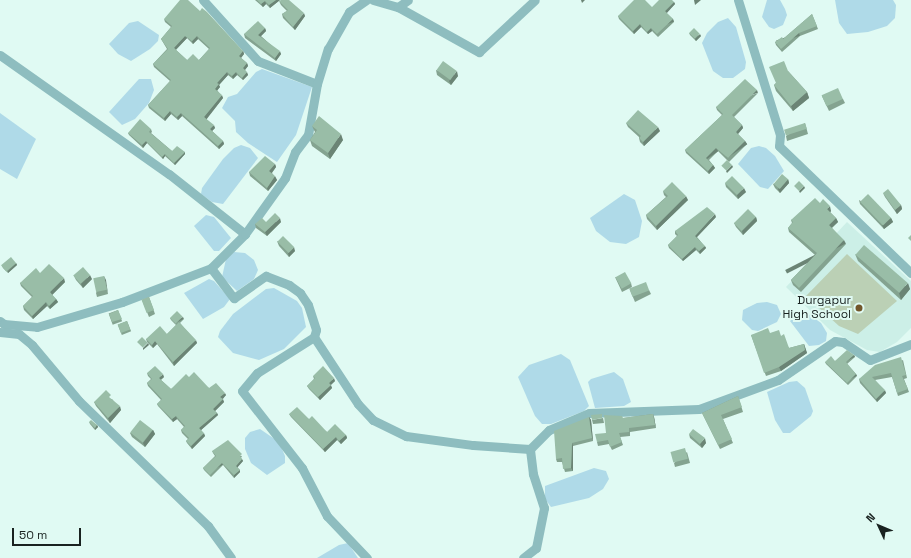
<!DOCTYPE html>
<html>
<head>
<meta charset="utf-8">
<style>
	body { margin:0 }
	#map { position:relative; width:911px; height:558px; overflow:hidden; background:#e0faf3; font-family:"Space Grotesk",sans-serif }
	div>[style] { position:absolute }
	.built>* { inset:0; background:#ccefe7 }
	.green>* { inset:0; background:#bbd0b5 }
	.water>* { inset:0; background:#afdae8 }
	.street>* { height:9px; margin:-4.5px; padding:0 4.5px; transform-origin:4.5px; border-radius:4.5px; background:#8ebdbf }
	.wall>* { inset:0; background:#84a390; transform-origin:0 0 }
	.shaded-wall>* { inset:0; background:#6b8475; transform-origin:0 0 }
	.building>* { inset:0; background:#99bda7; transform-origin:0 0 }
	.dots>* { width:11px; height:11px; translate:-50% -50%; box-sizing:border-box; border:2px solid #e0faf3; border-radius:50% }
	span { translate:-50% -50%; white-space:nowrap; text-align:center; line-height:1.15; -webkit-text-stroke:4px #e0faf3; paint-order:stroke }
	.poi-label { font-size:12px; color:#192220 }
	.right { translate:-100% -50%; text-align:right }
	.north { position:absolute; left:859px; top:506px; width:40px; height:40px; -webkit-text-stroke:3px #e0faf3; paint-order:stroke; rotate:314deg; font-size:11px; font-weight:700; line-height:16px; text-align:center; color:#192220 }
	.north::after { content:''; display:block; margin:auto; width:14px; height:18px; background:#192220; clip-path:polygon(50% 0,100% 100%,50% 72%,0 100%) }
	.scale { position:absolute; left:12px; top:528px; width:69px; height:18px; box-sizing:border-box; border:2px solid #192220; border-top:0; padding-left:5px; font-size:12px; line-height:14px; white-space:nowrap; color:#192220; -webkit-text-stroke:3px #e0faf3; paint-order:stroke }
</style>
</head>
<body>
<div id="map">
	<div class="built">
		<i style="clip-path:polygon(847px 222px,911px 281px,911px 328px,897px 342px,880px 352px,867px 350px,830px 330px,786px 287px)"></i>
	</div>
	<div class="green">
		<i style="clip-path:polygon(847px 254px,897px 301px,858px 334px,839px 326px,806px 296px)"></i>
	</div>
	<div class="water">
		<i style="clip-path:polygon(767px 0,780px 0,785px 9px,787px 15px,783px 25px,774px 29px,769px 27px,762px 17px)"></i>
		<i style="clip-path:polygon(835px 0,893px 0,896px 5px,895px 18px,887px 26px,868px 32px,847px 34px,839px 23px)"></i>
		<i style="clip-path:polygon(728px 18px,736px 27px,746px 62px,745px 69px,733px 78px,723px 78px,713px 71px,702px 43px,707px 33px,718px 22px)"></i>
		<i style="clip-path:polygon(138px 21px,159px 35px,158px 41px,150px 49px,131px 61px,118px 54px,109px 44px,129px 23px)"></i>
		<i style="clip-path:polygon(262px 69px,312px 87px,296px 135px,277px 162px,248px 143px,236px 132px,235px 121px,222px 108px,228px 97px,237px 94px,256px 72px)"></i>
		<i style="clip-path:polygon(139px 79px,151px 79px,154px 90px,149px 103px,135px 119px,122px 125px,109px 112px)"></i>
		<i style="clip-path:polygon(0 113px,36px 139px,17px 179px,0 169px)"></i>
		<i style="clip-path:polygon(241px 145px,250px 148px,258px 158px,223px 204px,212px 202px,201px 194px,202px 188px,223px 159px,234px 148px)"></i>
		<i style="clip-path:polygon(759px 146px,766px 148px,775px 156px,784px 171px,768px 189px,760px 187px,738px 164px,751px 148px)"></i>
		<i style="clip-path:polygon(624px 194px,635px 200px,642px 221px,639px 237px,626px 244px,610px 242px,596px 231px,590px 218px)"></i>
		<i style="clip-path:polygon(206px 215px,214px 217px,231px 238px,219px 251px,214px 251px,194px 226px)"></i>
		<i style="clip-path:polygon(234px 252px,245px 253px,254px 260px,258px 270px,254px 279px,237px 291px,222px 277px,226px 259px)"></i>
		<i style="clip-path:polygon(209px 279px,214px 281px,230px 299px,224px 307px,203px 319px,184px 293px)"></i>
		<i style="clip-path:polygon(274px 288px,297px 301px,302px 308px,306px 327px,284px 349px,259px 360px,233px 353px,218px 337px,220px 331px,233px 314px,266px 289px)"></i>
		<i style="clip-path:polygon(767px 302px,777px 305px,781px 314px,777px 322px,758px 331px,752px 330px,742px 320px,743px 310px,757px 303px)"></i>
		<i style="clip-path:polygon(803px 310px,821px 323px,827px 333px,826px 341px,819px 345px,809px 346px,790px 321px)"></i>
		<i style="clip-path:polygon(561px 354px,570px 360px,589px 406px,584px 411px,551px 424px,542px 424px,535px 416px,518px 377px,529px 365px)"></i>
		<i style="clip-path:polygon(614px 372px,623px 379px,631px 402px,624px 406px,595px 408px,588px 382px,591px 379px)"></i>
		<i style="clip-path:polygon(797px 381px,805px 388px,813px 411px,811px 416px,790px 433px,783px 433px,775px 420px,767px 392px,789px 382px)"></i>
		<i style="clip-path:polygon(260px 429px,279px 442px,285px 456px,285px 463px,267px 475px,251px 463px,245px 449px,245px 438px,250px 432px)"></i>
		<i style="clip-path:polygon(594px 468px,606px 471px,609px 479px,603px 489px,589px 498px,551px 507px,545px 499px,545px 486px)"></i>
		<i style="clip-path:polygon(348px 543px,358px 558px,317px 558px,339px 545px)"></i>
	</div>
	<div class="street">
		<i style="left:203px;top:0;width:82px;rotate:48deg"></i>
		<i style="left:258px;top:61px;width:63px;rotate:21.3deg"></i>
		<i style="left:373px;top:0;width:26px;rotate:16deg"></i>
		<i style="left:398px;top:7px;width:93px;rotate:29.1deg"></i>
		<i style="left:479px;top:52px;width:76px;rotate:-42.9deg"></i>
		<i style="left:738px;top:0;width:141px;rotate:72.7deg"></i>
		<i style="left:780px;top:135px;width:11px;rotate:95deg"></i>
		<i style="left:779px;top:146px;width:183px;rotate:43.9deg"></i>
		<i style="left:398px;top:7px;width:12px;rotate:-35deg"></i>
		<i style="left:0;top:55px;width:207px;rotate:35.2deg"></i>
		<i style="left:169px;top:174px;width:97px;rotate:38.3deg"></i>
		<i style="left:211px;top:268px;width:38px;rotate:53deg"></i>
		<i style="left:234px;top:298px;width:39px;rotate:-35deg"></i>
		<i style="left:266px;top:276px;width:25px;rotate:21deg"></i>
		<i style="left:289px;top:285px;width:14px;rotate:36deg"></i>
		<i style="left:300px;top:293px;width:14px;rotate:56deg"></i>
		<i style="left:308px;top:305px;width:26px;rotate:72deg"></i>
		<i style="left:316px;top:330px;width:7px;rotate:106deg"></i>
		<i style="left:314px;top:337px;width:67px;rotate:147.7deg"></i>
		<i style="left:257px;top:373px;width:23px;rotate:130deg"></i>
		<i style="left:242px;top:391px;width:98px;rotate:52.1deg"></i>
		<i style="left:302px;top:468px;width:54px;rotate:62.5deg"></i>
		<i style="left:327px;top:516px;width:58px;rotate:46.4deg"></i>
		<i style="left:0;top:321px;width:5px;rotate:37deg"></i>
		<i style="left:4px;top:324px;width:33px;rotate:5deg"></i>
		<i style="left:37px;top:327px;width:89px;rotate:-16.4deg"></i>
		<i style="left:122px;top:302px;width:95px;rotate:-20.9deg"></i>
		<i style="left:211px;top:268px;width:48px;rotate:-45deg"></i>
		<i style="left:245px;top:234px;width:69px;rotate:-54.5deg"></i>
		<i style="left:285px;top:178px;width:28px;rotate:-69deg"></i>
		<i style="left:295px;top:152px;width:21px;rotate:-53deg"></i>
		<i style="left:308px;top:135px;width:52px;rotate:-80deg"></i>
		<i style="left:317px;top:84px;width:37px;rotate:-73deg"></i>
		<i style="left:328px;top:49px;width:43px;rotate:-60.4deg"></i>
		<i style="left:349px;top:12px;width:21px;rotate:-35deg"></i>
		<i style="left:0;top:332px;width:19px;rotate:6deg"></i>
		<i style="left:19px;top:334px;width:17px;rotate:40deg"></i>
		<i style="left:32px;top:345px;width:73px;rotate:50deg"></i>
		<i style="left:79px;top:401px;width:180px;rotate:44.1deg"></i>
		<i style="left:208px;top:526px;width:39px;rotate:54deg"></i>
		<i style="left:314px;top:337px;width:80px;rotate:56.7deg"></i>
		<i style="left:358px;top:404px;width:22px;rotate:47deg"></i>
		<i style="left:373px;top:420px;width:37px;rotate:26deg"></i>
		<i style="left:406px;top:436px;width:68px;rotate:7.7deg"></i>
		<i style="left:473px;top:445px;width:57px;rotate:4deg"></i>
		<i style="left:523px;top:558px;width:16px;rotate:-38deg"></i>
		<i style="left:536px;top:548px;width:41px;rotate:-78.7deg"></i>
		<i style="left:544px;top:508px;width:36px;rotate:-108deg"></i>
		<i style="left:533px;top:474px;width:25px;rotate:-97deg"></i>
		<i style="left:530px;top:449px;width:27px;rotate:-45deg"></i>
		<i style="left:549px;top:430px;width:43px;rotate:-23deg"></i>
		<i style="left:589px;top:413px;width:110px;rotate:-2.1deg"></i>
		<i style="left:699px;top:409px;width:84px;rotate:-20.2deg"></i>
		<i style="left:778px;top:380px;width:69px;rotate:-34.4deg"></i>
		<i style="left:835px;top:341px;width:8px;rotate:7deg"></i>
		<i style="left:843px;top:342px;width:32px;rotate:34deg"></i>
		<i style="left:870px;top:360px;width:44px;rotate:-21.3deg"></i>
	</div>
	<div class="wall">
		<i style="clip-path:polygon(255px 0,280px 0,270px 8px,266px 4px,263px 7px)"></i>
		<i style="clip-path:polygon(279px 1px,305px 16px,295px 30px,283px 18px,282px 14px,287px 11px,281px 5px)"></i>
		<i style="clip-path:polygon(674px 2px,675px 4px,666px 13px,673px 19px,674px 22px,658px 37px,652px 31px,648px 34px,641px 27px,634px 34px,619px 19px,618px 16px)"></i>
		<i style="clip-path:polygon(812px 14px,818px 29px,800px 36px,782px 52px,776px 45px,775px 42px,783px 39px)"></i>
		<i style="clip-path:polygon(evenodd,164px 19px,243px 51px,244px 54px,241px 58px,247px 63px,248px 66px,245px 70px,248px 75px,243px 80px,237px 75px,233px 79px,228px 75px,219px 85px,220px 87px,217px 90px,223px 98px,206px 119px,215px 128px,212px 131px,223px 141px,224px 144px,219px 149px,182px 116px,178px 120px,171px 114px,165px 121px,149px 108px,148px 105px,170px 81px,154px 67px,153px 64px,167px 49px,161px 39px,171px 27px,165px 22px,164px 19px,187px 38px,193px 44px,198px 39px,209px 49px,199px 60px,187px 60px,176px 50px,187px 38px)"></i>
		<i style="clip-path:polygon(265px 28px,266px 31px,261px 36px,281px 54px,276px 61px,245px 38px,244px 34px)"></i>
		<i style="clip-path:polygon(689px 33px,701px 36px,696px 41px,690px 35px)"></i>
		<i style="clip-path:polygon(436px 70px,458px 76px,451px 85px,437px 75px)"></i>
		<i style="clip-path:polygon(788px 71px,807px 92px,809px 98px,793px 111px,776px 91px,774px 85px)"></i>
		<i style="clip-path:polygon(758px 93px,734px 117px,742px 125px,743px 128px,738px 134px,745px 141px,747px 144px,729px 162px,718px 151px,709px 160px,713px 165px,715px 168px,709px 174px,686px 153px,685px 150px,720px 117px,722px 115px,717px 110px,716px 107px)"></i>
		<i style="clip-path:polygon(822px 96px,843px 99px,845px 103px,829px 111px)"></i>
		<i style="clip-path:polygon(626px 123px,660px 131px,644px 146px,640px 142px,639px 138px,639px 137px,628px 127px)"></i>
		<i style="clip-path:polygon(805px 123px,808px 134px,787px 141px,786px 136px)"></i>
		<i style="clip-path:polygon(312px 126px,343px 140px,330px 159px,312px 146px,310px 140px,315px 132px)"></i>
		<i style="clip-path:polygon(151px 129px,152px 132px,151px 133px,172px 151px,185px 152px,185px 154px,175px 165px,165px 156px,163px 159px,147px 143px,143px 148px,129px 135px,128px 133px)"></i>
		<i style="clip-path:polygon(275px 164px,276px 167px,272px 173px,277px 180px,268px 191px,250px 176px,249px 172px)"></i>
		<i style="clip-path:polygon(788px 179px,789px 183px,780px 193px,775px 188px,773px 184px)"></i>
		<i style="clip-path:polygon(725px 183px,746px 192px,738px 199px,726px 187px)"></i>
		<i style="clip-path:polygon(663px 191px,688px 200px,657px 230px,647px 219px,646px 215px,666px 197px,664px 195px)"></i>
		<i style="clip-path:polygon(883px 193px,901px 205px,902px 209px,897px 214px,885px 197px)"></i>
		<i style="clip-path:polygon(859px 200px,891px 218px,893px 222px,884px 229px,860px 204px)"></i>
		<i style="clip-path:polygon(820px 203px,831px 211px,830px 212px,836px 218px,838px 222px,832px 228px,846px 244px,801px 292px,793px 285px,791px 280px,815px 255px,789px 232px,788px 228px,792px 223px,791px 220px)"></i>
		<i style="clip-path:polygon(716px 217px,697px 237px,706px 248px,700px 254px,696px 250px,683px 261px,669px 248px,668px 245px,677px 236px,675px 234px,675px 231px)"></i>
		<i style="clip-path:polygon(756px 217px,757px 221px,743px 235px,736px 227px,734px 223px)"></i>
		<i style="clip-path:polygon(266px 222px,281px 222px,267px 236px,256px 228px,255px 224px)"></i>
		<i style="clip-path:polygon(277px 241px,295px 251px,289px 257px,279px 246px)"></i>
		<i style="clip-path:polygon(855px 254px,910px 289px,901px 300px,858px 261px)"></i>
		<i style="clip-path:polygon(16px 263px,17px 265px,8px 273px,3px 268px,2px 266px)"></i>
		<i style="clip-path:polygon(40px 273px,65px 282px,52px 295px,56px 299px,58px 302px,50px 309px,47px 306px,33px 319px,24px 310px,23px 306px,32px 297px,21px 286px,20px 283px)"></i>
		<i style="clip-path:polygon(74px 276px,92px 279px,83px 288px,76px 280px)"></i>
		<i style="clip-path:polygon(104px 276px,108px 294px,97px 297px,96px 293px)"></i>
		<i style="clip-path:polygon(615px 277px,631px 283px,632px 287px,622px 292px)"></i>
		<i style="clip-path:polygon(630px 290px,649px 290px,651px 294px,635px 302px)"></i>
		<i style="clip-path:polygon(149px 297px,155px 314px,149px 317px,142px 300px)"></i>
		<i style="left:118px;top:310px;width:12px;height:10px;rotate:70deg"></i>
		<i style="clip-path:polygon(170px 318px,184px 319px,180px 323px,197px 343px,174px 366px,157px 344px,153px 348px,147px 342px,146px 339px,167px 334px,176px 325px,171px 320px)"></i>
		<i style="left:127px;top:321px;width:11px;height:10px;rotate:68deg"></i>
		<i style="clip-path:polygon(770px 333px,781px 336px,789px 348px,804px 344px,807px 353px,781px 371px,766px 376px,751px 335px)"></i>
		<i style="clip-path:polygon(854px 355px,855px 357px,847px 364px,856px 374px,857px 376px,848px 385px,826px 364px,825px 362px,835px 361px)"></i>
		<i style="clip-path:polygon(903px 360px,907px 378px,904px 379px,909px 392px,898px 396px,892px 377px,875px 380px,886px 393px,877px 402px,860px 383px,859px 379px)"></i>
		<i style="clip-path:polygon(147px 373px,164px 377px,161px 380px,171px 389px,189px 377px,209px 388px,226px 395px,222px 399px,224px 402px,215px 411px,217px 413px,218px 415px,201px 430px,205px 436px,192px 449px,187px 443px,186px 441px,188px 439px,182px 433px,181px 430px,184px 427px,177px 419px,173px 422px,158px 406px,157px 404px,161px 400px,148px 386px,147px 383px,151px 379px,148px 376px)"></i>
		<i style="clip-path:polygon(313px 376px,335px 381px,330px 385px,332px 388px,320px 400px,309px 389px,307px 386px,314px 379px)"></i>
		<i style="clip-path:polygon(738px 396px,743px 412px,723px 419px,733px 443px,720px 449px,702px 413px)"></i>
		<i style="clip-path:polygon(112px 399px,121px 410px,110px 423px,96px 406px,94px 402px)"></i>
		<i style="clip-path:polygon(289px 414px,309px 419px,327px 432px,346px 435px,347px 438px,341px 444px,337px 440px,325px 452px,291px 417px)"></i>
		<i style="clip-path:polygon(653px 414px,654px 417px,656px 428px,630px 432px,630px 436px,620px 437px,623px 445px,612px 450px,609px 444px,598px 446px,597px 442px,606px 433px,623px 418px)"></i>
		<i style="clip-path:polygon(589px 417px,591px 420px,593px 441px,573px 446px,573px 471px,565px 472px,562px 462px,557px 462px,556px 459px)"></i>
		<i style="clip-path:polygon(603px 418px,604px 423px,593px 424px,592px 420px)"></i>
		<i style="clip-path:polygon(89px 422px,97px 425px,98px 427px,95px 430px,90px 424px)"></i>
		<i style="clip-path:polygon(153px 430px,155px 434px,145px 447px,132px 437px,130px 433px)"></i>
		<i style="clip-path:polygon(689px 434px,706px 443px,702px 448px,690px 438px)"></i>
		<i style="clip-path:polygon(212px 451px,242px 456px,241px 458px,243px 461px,237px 467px,240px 470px,240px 472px,234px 478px,223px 465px,211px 477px,204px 470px,203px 468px,215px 456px,213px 453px)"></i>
		<i style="clip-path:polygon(687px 452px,690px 463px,675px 467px,674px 463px)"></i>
	</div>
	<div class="shaded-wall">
		<i style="clip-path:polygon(276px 0,280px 0,270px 8px,269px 5px)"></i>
		<i style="clip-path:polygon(581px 0,585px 0,582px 3px)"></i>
		<i style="clip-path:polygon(694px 0,701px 0,695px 5px)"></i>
		<i style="clip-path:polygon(265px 1px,266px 4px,263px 7px,261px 4px)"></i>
		<i style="clip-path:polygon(674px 2px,675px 4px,666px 14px,665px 11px)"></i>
		<i style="clip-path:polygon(304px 13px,305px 16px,295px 30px,293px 27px)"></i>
		<i style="left:673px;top:19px;width:3px;height:22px;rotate:72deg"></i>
		<i style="clip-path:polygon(640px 24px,641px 27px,634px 34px,633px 31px)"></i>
		<i style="clip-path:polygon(265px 28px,266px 31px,259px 38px,258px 35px)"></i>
		<i style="clip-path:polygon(651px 28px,652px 31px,648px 34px,647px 32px)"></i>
		<i style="left:799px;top:33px;width:3px;height:24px;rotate:72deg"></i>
		<i style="clip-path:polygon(700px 34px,701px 36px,696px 41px,695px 39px)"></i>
		<i style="left:185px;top:36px;width:3px;height:16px;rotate:45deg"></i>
		<i style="clip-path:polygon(197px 36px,198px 39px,193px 44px,192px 41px)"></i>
		<i style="clip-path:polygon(243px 51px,244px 54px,240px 59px,239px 56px)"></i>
		<i style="clip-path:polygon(280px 51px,281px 54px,276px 61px,275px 58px)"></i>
		<i style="clip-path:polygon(247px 63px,248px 66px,244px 71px,243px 68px)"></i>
		<i style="clip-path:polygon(457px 71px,458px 76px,451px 85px,449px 81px)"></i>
		<i style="clip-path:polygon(227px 72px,228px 75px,219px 85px,220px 87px,216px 92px,215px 89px,217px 83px)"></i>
		<i style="clip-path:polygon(236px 72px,237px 75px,233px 79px,232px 76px)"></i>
		<i style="clip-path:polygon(247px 72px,248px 75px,243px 80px,242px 78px)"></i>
		<i style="left:757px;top:90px;width:3px;height:35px;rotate:72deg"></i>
		<i style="clip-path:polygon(807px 92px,809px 98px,793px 111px,791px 106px)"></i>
		<i style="clip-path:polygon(222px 95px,223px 98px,206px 120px,204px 117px)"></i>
		<i style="clip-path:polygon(170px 111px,171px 114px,165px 121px,164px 118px)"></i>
		<i style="clip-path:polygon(181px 113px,182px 116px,178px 120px,177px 117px)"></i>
		<i style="clip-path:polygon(214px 125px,215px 128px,211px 132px,210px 129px)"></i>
		<i style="clip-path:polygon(742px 125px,743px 128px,737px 135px,736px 132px)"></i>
		<i style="clip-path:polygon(658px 127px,660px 131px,644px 146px,643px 142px)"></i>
		<i style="clip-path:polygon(341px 134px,343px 140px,330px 159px,328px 153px)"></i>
		<i style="clip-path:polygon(146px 141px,147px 143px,143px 148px,142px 145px)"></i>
		<i style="clip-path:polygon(223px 141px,224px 144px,219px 149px,218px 146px)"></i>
		<i style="left:745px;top:141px;width:4px;height:24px;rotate:56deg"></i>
		<i style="left:716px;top:148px;width:4px;height:14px;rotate:56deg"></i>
		<i style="clip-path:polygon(185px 152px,185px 154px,175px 165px,174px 163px)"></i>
		<i style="clip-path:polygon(165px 154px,165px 156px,163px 159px,162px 157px)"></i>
		<i style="clip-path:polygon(275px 164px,276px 167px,270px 175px,269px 171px)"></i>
		<i style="clip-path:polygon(713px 165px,715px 168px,709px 174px,708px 171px)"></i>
		<i style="clip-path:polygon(732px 165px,733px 167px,727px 173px,726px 171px)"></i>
		<i style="clip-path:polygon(275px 176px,277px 180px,268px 191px,267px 188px)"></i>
		<i style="clip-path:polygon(788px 179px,789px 183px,780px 193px,778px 189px)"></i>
		<i style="clip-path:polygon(804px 186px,805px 188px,800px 193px,799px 191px)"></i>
		<i style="clip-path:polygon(744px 188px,746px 192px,738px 199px,737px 195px)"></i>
		<i style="clip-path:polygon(686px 196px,688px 200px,657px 230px,656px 226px)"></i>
		<i style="clip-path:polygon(901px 205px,902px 209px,897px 214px,895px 210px)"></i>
		<i style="clip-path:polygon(830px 206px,831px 211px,829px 214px,827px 209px)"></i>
		<i style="clip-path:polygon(715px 214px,716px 217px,696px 238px,695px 236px)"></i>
		<i style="clip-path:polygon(756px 217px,757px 221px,743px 235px,742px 231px)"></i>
		<i style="clip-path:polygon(280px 218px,281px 222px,267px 236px,265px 232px)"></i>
		<i style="clip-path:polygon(836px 218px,838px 222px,830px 229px,829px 225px)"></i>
		<i style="clip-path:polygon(891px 218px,893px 222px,884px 229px,882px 225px)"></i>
		<i style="left:844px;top:240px;width:4px;height:66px;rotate:63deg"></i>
		<i style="clip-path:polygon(705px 246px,706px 248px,700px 254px,699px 251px)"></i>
		<i style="clip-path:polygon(294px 247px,295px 251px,289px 257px,288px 253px)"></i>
		<i style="clip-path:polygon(695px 247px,696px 250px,683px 261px,682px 259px)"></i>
		<i style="clip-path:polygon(16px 263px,17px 265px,8px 273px,8px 271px)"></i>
		<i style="clip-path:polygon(90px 275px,92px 279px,83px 288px,81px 284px)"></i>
		<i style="clip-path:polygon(104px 276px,106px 280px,108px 294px,107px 290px)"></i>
		<i style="clip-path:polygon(64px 278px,65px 282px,51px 296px,50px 292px)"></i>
		<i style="clip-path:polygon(908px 283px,910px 289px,901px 300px,899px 293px)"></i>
		<i style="clip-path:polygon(56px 299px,58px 302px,50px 309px,49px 306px)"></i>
		<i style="clip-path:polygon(46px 302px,47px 306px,33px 319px,32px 316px)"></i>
		<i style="left:183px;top:317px;width:2px;height:10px;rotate:63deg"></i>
		<i style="clip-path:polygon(196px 340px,197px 343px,174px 366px,173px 362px)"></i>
		<i style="clip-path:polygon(155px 341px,157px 344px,153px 348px,152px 345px)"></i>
		<i style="clip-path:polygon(148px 343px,149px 345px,143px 350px,143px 348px)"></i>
		<i style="clip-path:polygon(804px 344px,807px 353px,781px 371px,779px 367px)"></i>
		<i style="left:854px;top:355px;width:2px;height:11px;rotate:63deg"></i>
		<i style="clip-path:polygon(163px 374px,164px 377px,160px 380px,159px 378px)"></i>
		<i style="left:856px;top:374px;width:2px;height:13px;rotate:63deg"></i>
		<i style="clip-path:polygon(334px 378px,335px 381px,330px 386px,329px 383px)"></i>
		<i style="clip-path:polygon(331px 385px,332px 388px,320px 400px,318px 397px)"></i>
		<i style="clip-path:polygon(885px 390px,886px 393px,877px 402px,876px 399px)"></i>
		<i style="clip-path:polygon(225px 393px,226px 395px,222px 400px,220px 397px)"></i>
		<i style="clip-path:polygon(223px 399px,224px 402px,214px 412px,213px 409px)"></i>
		<i style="clip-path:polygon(120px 406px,121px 410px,110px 423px,108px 418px)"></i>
		<i style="clip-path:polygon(217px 413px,218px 415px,200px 431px,199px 428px)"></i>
		<i style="clip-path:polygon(653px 414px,654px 417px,656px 428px,655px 425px)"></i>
		<i style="clip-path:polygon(176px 416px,177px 419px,173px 422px,172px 419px)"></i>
		<i style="clip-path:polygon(589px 417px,591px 420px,593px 441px,592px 438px)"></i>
		<i style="clip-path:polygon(97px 425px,98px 427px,95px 430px,95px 428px)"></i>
		<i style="clip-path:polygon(153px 430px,155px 434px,145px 447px,143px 443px)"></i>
		<i style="clip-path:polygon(204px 433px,205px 436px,192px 449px,191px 446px)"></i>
		<i style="clip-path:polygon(346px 435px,347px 438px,341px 444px,339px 441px)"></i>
		<i style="clip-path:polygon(336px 437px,337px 440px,325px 452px,323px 449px)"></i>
		<i style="clip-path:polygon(705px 438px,706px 443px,702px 448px,700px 444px)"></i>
		<i style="clip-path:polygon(572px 443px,573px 446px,573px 471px,571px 468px)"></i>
		<i style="clip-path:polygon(242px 459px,243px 461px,237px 468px,236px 466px)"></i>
		<i style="left:222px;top:463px;width:2px;height:17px;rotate:63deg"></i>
		<i style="clip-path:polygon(240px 470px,240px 472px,234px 478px,234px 475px)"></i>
	</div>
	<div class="building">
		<i style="clip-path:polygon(evenodd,180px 0,188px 0,200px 11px,202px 8px,207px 12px,243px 51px,239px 56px,247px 63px,243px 68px,247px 72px,242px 78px,236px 72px,232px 76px,227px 72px,217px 83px,219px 84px,215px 89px,222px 95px,204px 117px,214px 125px,210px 129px,223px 141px,218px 146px,181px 113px,177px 117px,170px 111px,164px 118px,148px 105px,171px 80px,153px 64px,168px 49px,161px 39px,172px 26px,164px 19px,180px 0,185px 36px,192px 41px,197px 36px,210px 48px,199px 60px,193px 54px,187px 60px,174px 48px,185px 36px)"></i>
		<i style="clip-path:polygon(257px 0,276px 0,269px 5px,265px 1px,261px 4px)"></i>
		<i style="clip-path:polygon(281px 0,289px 0,304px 13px,293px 27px,282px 14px,288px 10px,279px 1px)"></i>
		<i style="clip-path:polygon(634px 0,645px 0,652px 7px,659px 0,672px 0,674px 2px,665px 11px,673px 19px,657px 34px,651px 28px,647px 32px,640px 24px,633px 31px,618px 16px)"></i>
		<i style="clip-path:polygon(812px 14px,817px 26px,799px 33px,781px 49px,775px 42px,782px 37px,783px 39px)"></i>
		<i style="clip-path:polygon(258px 21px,265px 28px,258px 35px,280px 51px,275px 58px,244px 34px)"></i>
		<i style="left:694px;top:28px;width:8px;height:7px;rotate:45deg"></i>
		<i style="left:443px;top:61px;width:17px;height:11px;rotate:36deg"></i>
		<i style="clip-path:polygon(784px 61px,788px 71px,807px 92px,791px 106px,774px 85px,776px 83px,769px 67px)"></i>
		<i style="clip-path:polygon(745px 79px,757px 90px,732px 115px,742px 125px,736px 132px,745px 141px,728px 158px,716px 148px,706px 158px,713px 165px,708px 171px,685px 150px,720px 117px,723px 114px,716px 107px)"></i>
		<i style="left:838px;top:88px;width:12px;height:18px;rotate:66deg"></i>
		<i style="clip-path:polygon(638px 110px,658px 127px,643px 142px,639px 138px,641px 136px,626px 123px)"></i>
		<i style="clip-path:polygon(319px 116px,341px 134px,328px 153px,310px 140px,317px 130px,312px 126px)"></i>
		<i style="clip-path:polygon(140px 119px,151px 129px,149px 132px,172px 151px,177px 146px,185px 152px,174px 163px,165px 154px,162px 157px,146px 141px,142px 145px,128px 133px)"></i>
		<i style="left:805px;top:123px;width:6px;height:22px;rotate:72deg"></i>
		<i style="clip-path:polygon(265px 156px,275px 164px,269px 171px,275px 176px,267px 188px,249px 172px)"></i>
		<i style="left:727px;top:160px;width:7px;height:8px;rotate:45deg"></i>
		<i style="left:782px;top:174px;width:8px;height:13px;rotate:40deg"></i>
		<i style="left:732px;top:176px;width:17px;height:10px;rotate:45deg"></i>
		<i style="left:799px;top:181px;width:7px;height:7px;rotate:45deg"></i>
		<i style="clip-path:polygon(672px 182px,686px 196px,656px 226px,646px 215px,668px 196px,663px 191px)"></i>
		<i style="clip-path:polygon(888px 189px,901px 205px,895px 210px,883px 193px)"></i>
		<i style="left:868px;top:194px;width:33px;height:11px;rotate:46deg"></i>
		<i style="clip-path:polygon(815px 198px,820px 203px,823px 199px,830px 206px,827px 209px,836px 218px,829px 225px,844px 240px,799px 288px,791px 280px,817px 253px,788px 228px,793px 222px,791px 220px)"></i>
		<i style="clip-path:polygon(707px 207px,715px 214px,695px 236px,705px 246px,699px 251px,695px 247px,682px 259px,668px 245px,678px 235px,675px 231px)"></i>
		<i style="left:748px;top:209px;width:11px;height:20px;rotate:45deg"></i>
		<i style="clip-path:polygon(275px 213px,280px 218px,265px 232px,255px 224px,262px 218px,266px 222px)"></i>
		<i style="clip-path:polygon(911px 235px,911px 241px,908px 238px)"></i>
		<i style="left:283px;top:236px;width:16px;height:8px;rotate:45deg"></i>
		<i style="left:864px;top:245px;width:58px;height:13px;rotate:41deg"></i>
		<i style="left:11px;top:257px;width:8px;height:13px;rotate:50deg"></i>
		<i style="clip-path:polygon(49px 264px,64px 278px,50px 292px,56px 299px,49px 306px,46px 302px,32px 316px,23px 306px,33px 296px,20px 283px,36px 268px,40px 273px)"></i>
		<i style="left:83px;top:267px;width:11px;height:13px;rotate:49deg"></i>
		<i style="left:625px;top:272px;width:13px;height:11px;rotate:61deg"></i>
		<i style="left:104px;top:276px;width:14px;height:11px;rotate:78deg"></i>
		<i style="left:646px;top:282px;width:9px;height:18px;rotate:69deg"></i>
		<i style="left:149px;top:297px;width:14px;height:8px;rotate:69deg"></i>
		<i style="clip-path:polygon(118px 310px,122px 319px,112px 322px,109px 314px)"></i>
		<i style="left:177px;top:311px;width:8px;height:10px;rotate:45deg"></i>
		<i style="left:127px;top:321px;width:9px;height:10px;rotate:69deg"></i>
		<i style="clip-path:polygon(179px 322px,196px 340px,173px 362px,155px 341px,152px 345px,146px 339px,160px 326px,167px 334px)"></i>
		<i style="clip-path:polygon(768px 328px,770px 333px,779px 330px,781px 336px,784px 334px,789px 348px,804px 344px,805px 350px,779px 367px,764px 373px,751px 335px)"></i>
		<i style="left:142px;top:337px;width:8px;height:7px;rotate:45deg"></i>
		<i style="clip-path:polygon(847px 350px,854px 355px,846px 362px,856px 374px,847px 383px,825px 362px,831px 356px,835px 361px)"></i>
		<i style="clip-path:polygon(901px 357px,906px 375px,902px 376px,908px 389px,897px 393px,891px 373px,872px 377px,885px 390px,876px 399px,859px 379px,875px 365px)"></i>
		<i style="clip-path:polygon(155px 366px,163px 374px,159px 378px,171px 389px,186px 374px,189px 377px,194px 372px,209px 388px,216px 383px,225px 393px,220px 397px,223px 399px,213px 409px,217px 413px,199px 428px,204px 433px,191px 446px,186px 441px,189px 438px,181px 430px,185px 426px,176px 416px,172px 419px,157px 404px,162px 399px,147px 383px,152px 379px,147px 373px)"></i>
		<i style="clip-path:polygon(323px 366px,334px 378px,329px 383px,331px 385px,318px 397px,307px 386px,315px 378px,313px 376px)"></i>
		<i style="clip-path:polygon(106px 390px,111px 395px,109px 397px,120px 406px,108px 418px,94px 402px)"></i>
		<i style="clip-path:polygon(738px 396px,742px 407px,721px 415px,732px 439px,718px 445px,702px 413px)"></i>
		<i style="clip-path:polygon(297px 407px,309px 419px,312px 416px,327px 432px,335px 424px,346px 435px,339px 441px,336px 437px,323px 449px,289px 414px)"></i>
		<i style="clip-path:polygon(602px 414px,602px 418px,592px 420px,591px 415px)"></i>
		<i style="clip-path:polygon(653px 414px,655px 425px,629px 428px,629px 432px,619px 433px,622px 442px,610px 447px,608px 440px,597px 442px,595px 434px,606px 433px,604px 415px,622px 416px,623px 418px)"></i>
		<i style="clip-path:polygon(589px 417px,592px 438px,572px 443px,571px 468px,563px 469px,562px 458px,556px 459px,554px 431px)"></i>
		<i style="clip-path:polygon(91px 420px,97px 425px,95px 428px,89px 422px)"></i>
		<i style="left:140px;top:420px;width:16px;height:16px;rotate:38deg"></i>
		<i style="clip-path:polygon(693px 429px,705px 438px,700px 444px,689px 434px)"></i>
		<i style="clip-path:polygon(228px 440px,242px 454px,240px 456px,242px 459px,236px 466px,240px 470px,234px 475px,222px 463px,210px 475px,203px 468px,216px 456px,212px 451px)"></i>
		<i style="left:685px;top:448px;width:11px;height:15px;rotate:75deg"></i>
	</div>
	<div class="dots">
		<i style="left:859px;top:308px;background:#73562a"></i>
	</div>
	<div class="poi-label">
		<span class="right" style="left:851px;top:308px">Durgapur<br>High School</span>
	</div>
	<div class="north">N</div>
	<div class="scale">50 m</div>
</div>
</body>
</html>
